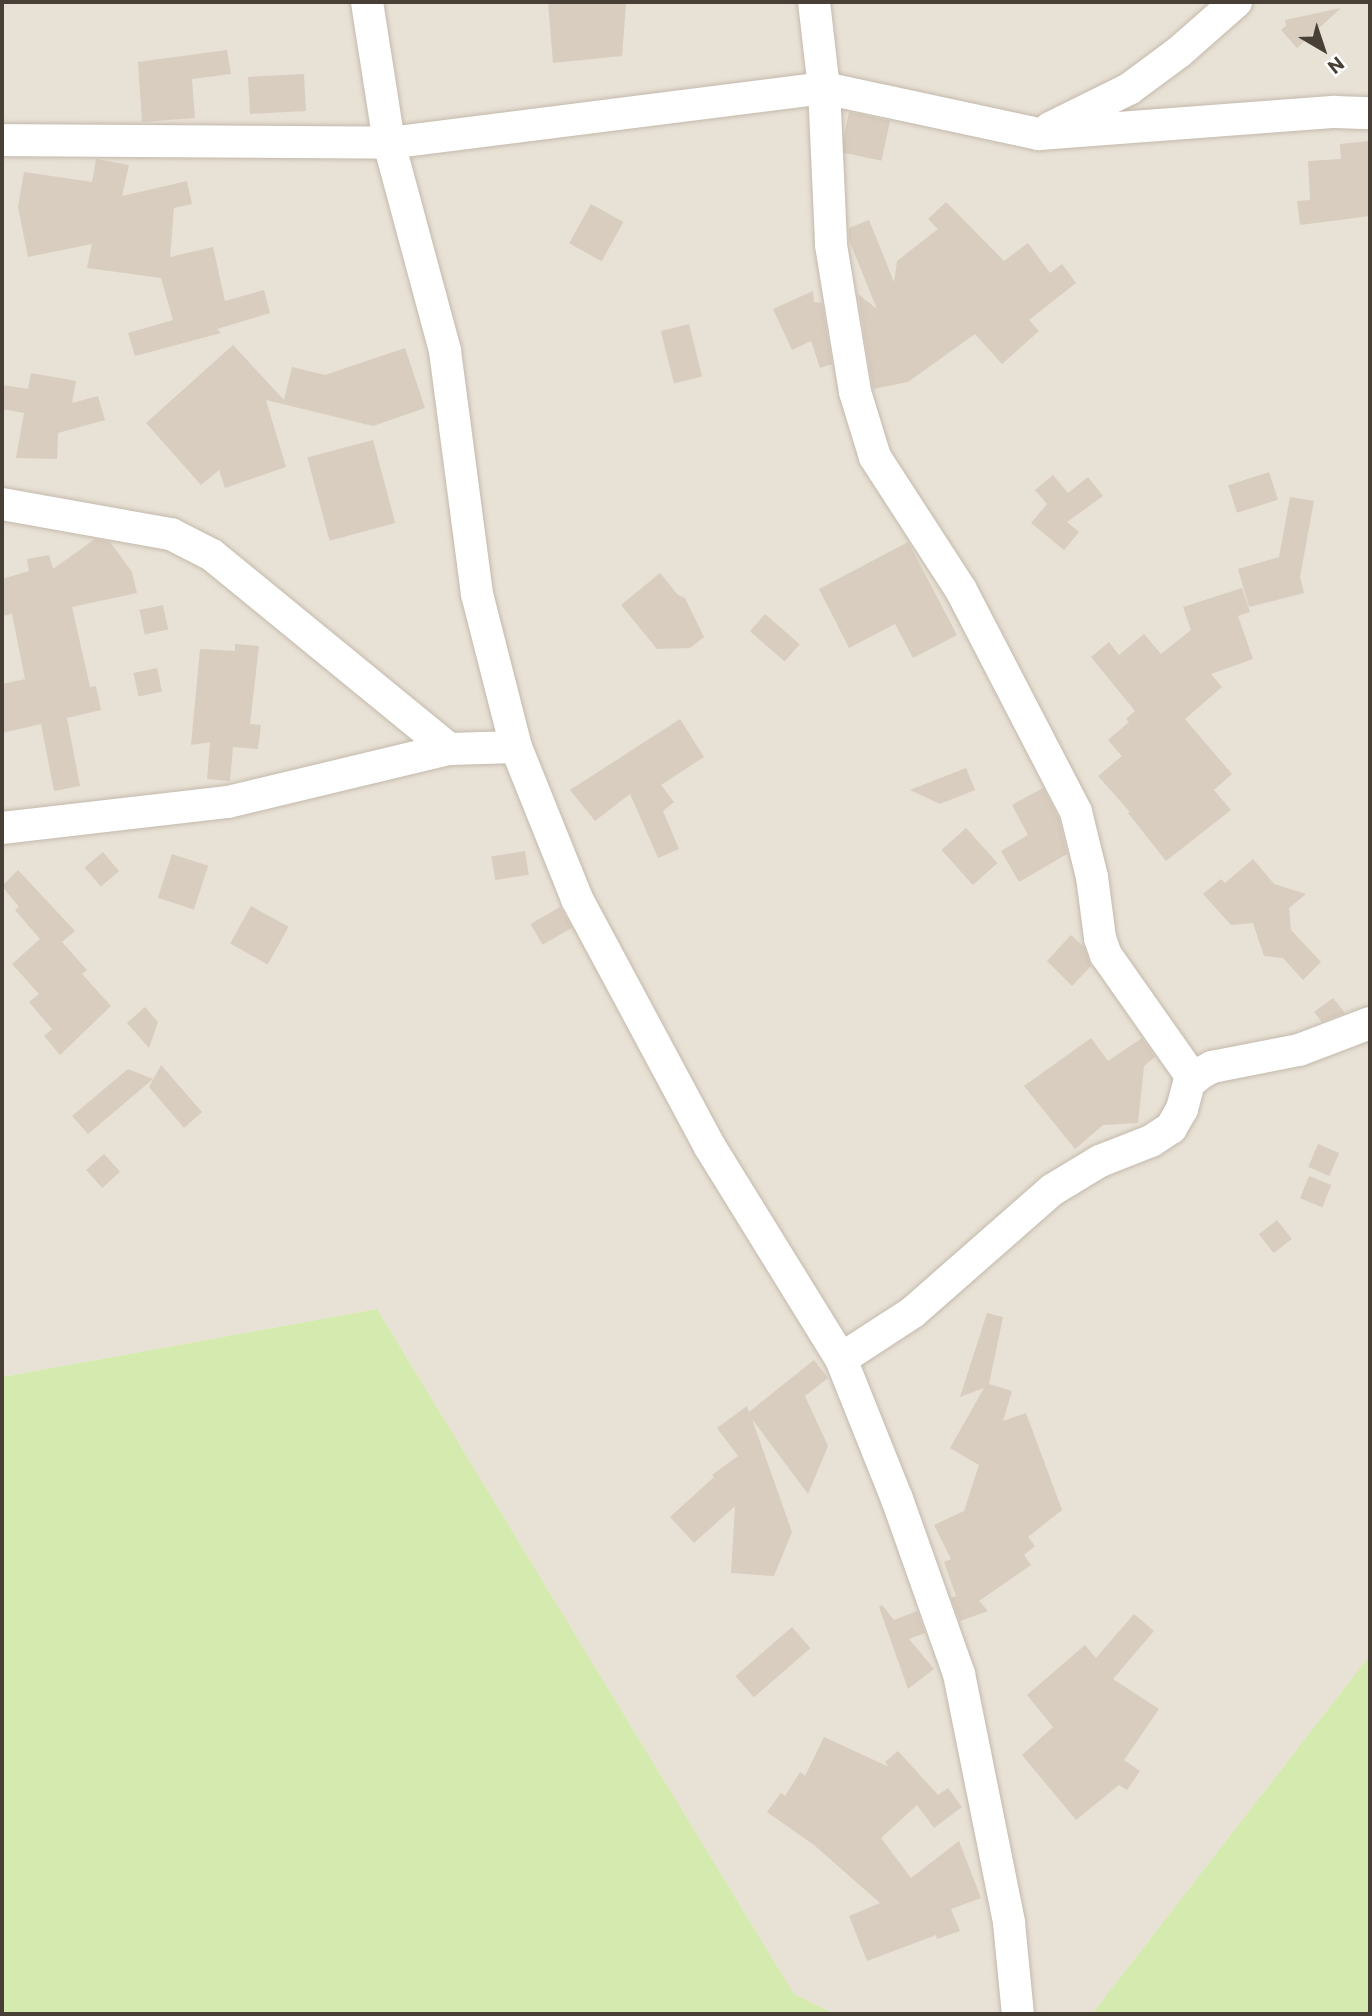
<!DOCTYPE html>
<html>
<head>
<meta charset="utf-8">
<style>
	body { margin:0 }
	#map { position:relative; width:1372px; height:2016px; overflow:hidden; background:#f4efe7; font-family:Commissioner,sans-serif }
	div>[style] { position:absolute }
	.residential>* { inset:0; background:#e8e1d5 }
	.green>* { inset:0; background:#d4eaaf }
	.building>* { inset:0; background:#d9cdbf; transform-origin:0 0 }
	.roads { filter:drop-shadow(0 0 2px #c3b9ac) drop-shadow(0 0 2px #c3b9ac) }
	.street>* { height:32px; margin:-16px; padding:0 16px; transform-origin:16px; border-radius:16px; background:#fff }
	span { translate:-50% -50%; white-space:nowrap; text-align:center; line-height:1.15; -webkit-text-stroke:5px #fff; paint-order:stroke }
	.frame { position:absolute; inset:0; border:4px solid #483f36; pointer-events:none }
	.north { position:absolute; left:1288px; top:14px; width:70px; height:70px; -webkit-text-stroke:5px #fff; paint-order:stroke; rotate:141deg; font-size:19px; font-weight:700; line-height:28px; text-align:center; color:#483f36 }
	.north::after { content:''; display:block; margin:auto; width:24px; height:32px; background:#483f36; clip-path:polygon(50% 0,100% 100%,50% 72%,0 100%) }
</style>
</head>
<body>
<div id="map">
	<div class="residential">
		<i style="clip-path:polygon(2px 2px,1370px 2px,1370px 1655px,1092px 2014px,835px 2014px,794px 1994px,377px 1309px,2px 1377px)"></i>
	</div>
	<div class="green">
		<i style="clip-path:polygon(377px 1309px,794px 1994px,835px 2014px,2px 2014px,2px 1377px)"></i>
		<i style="clip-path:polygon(1370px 1655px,1370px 2014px,1092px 2014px)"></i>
	</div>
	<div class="building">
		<i style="clip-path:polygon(548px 2px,626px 4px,622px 56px,553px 63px)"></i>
		<i style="clip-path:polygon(1341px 8px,1297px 48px,1281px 30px,1286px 26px,1285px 20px)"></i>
		<i style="clip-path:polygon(227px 50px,231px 74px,192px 79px,195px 118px,142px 122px,138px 62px)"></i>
		<i style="left:304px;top:74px;width:37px;height:56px;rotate:87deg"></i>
		<i style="left:849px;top:112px;width:42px;height:41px;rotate:12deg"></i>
		<i style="clip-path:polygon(1370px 141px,1370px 216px,1300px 225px,1297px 201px,1310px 200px,1308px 161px,1341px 159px,1340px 144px)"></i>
		<i style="clip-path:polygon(96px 159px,129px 165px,122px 196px,187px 181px,192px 204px,174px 208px,170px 257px,213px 247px,225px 301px,264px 290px,270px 313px,217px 329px,221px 333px,135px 356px,128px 333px,173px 320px,161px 278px,87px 268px,92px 244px,28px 257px,18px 207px,24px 172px,92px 182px)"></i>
		<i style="clip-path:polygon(946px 202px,1004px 261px,1028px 243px,1050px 273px,1062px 264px,1076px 283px,1029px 320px,1039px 331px,1002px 364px,975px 334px,908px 382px,873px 389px,858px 294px,877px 309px,849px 240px,849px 228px,869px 220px,894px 282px,897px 261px,938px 229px,928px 219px)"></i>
		<i style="left:591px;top:204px;width:37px;height:45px;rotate:29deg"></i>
		<i style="clip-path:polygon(813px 291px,814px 302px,822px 303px,832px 364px,820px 368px,811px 341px,792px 350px,773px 309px)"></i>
		<i style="left:689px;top:324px;width:54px;height:29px;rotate:76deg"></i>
		<i style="clip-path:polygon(233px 345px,284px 400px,292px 367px,325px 375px,405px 348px,425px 408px,373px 426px,266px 400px,286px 467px,225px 488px,219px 470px,201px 485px,146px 423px)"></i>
		<i style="clip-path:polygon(31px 373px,76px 381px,72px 403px,98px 396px,105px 420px,58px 433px,57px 459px,16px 458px,24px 413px,2px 409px,2px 385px,28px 389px)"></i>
		<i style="left:373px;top:440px;width:86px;height:68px;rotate:75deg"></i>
		<i style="left:1269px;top:472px;width:29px;height:43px;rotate:72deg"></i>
		<i style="clip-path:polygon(1053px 475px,1068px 493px,1088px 477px,1103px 496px,1067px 522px,1079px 532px,1064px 550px,1031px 523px,1047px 504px,1035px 490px)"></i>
		<i style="clip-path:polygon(1290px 497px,1314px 501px,1300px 577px,1304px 593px,1249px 607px,1238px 569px,1279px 557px)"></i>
		<i style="clip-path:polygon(95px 539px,110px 542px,132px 572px,137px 593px,72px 607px,90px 687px,96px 686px,101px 710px,67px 718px,80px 786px,54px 791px,41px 724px,2px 733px,2px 684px,25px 679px,12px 614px,2px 616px,2px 579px,29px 571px,27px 559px,49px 555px,53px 569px)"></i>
		<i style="clip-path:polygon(908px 542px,957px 635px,913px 658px,895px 624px,849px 648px,819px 589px)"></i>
		<i style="clip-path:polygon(660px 573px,678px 595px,685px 598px,704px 637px,690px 648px,657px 649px,621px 605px)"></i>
		<i style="clip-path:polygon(1242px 588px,1250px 612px,1238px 616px,1253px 659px,1211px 674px,1222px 687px,1185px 719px,1232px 774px,1214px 790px,1231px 810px,1166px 861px,1128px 813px,1130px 812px,1098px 776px,1122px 756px,1108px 740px,1129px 722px,1126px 719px,1135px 711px,1091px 657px,1109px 642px,1119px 655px,1144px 634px,1161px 654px,1191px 630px,1183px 607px)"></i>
		<i style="left:163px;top:605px;width:25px;height:24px;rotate:78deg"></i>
		<i style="left:765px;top:614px;width:46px;height:23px;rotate:41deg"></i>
		<i style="clip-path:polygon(235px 644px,259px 646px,250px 724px,261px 725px,258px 749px,233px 747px,230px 781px,207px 779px,210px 742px,191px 745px,200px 649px,235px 651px)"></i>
		<i style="left:157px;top:668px;width:24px;height:24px;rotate:78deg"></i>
		<i style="clip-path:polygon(680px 719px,704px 757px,661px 785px,674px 802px,663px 811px,679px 849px,658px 858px,630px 794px,595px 821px,570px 790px)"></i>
		<i style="clip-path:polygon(966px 768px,975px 790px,940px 804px,910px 790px)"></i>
		<i style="clip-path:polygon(1043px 788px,1059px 819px,1067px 854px,1019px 882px,1001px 851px,1028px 835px,1012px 805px)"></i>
		<i style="left:966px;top:828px;width:47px;height:33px;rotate:48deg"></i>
		<i style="left:525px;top:851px;width:24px;height:34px;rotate:81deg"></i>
		<i style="left:103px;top:852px;width:25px;height:24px;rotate:50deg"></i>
		<i style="left:172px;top:854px;width:38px;height:46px;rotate:18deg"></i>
		<i style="clip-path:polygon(1253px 859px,1274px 884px,1306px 894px,1289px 908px,1291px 930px,1321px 962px,1303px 980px,1283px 958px,1264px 956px,1253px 923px,1231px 925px,1203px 894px,1221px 879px,1225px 883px)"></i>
		<i style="clip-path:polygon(18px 870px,75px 931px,62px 942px,87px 970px,82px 974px,111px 1006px,60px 1055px,44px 1036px,52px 1029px,29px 1002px,39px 994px,12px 964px,40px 939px,15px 910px,19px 907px,2px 886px)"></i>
		<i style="left:251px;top:906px;width:43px;height:43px;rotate:29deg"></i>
		<i style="left:560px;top:907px;width:24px;height:34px;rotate:60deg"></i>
		<i style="clip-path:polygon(1071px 935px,1084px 947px,1091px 966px,1072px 986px,1047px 961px)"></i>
		<i style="clip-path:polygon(1333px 998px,1345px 1013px,1322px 1022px,1314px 1012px)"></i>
		<i style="clip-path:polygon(145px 1007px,158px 1022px,149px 1048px,127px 1023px)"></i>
		<i style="clip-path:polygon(1091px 1038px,1108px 1061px,1142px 1038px,1155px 1057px,1144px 1066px,1138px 1123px,1103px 1125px,1075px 1149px,1024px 1086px)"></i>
		<i style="clip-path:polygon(161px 1065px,202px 1112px,184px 1128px,149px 1087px)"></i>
		<i style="clip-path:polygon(128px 1069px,153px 1079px,88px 1134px,72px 1116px)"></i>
		<i style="left:1318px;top:1144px;width:23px;height:25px;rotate:23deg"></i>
		<i style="left:104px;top:1154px;width:24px;height:24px;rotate:48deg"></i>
		<i style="left:1309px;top:1176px;width:24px;height:24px;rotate:22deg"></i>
		<i style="left:1277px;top:1220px;width:24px;height:23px;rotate:52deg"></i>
		<i style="clip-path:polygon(987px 1313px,1003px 1317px,989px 1384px,1012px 1391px,1003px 1421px,1026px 1413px,1062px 1510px,1028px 1537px,1035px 1546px,1024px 1555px,1031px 1565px,979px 1601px,988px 1611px,960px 1621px,951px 1598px,956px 1596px,944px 1562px,951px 1559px,934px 1525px,964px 1511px,979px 1465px,950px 1448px,984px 1388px,960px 1397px)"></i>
		<i style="clip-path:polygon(814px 1360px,828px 1378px,805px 1396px,828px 1446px,808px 1494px,752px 1419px,792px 1532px,774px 1576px,731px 1573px,735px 1506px,694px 1543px,670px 1517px,714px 1477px,712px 1475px,738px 1456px,717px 1428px,747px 1406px,749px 1412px)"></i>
		<i style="clip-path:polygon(882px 1605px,894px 1620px,917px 1611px,925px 1633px,909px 1639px,934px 1669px,908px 1689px,879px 1607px)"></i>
		<i style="clip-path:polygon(1134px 1614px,1154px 1631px,1113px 1679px,1159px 1709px,1124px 1760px,1140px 1771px,1127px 1790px,1119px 1785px,1076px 1820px,1022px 1755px,1053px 1727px,1027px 1695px,1085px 1645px,1096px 1658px)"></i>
		<i style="left:792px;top:1627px;width:28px;height:75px;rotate:49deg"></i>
		<i style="clip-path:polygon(824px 1737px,889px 1767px,885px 1762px,898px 1751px,938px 1795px,948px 1788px,962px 1807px,934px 1828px,917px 1805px,881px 1838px,911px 1878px,959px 1841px,981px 1898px,951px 1909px,960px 1931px,937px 1939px,936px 1935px,867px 1961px,849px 1916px,880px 1903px,814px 1845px,767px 1812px,781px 1793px,785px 1796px,800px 1772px,805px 1776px)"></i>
	</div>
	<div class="roads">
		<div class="street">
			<i style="left:367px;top:2px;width:143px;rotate:81.1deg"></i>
			<i style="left:389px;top:143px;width:215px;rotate:74.9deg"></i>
			<i style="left:445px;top:351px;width:245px;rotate:82.5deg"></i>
			<i style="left:477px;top:594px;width:158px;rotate:75.7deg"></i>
			<i style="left:516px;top:747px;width:164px;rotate:68.1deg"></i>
			<i style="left:577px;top:899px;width:281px;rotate:61.8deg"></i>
			<i style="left:710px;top:1147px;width:249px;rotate:58.3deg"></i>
			<i style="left:841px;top:1359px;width:151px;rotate:68.2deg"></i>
			<i style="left:897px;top:1499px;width:186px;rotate:70.5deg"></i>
			<i style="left:959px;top:1674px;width:254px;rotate:78.6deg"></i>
			<i style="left:1009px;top:1923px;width:91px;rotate:84.4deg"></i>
			<i style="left:814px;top:2px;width:87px;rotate:83.4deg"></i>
			<i style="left:824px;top:88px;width:157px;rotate:87.4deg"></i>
			<i style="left:831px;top:245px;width:149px;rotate:80.7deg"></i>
			<i style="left:855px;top:392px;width:68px;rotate:72.9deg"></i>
			<i style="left:875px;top:457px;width:158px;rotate:57.1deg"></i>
			<i style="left:961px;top:590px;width:250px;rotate:62.6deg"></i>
			<i style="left:1076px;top:812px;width:67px;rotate:76.2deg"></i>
			<i style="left:1092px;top:877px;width:62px;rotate:82.5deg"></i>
			<i style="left:1100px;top:938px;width:18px;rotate:71deg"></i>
			<i style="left:1106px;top:955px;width:151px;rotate:54.9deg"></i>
			<i style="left:1050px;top:128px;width:88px;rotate:-26.3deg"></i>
			<i style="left:1129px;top:89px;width:62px;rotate:-36.5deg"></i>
			<i style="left:1179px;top:52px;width:76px;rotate:-41.3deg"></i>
			<i style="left:2px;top:140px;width:387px;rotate:0.4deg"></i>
			<i style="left:389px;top:143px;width:438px;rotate:-7.2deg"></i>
			<i style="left:824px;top:88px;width:220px;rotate:12.1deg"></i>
			<i style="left:1039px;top:134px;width:297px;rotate:-4.3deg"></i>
			<i style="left:1335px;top:112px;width:35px;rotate:2deg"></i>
			<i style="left:2px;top:504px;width:172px;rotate:10.1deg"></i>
			<i style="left:171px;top:534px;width:46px;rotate:27.1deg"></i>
			<i style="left:212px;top:555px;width:306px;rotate:39.3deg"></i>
			<i style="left:2px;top:828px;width:227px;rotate:-6.6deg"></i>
			<i style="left:228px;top:802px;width:227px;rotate:-13.5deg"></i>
			<i style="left:449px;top:749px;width:67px;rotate:-1.7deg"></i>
			<i style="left:841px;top:1359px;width:86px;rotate:-33.1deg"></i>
			<i style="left:913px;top:1312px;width:185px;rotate:-41.3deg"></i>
			<i style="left:1052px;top:1190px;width:56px;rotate:-31.1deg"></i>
			<i style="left:1100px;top:1161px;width:55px;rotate:-21.4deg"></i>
			<i style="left:1151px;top:1141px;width:24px;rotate:-33deg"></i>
			<i style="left:1171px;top:1128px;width:22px;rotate:-60deg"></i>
			<i style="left:1182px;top:1109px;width:27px;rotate:-75deg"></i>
			<i style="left:1189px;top:1083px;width:16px;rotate:-40deg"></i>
			<i style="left:1201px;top:1073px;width:13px;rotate:-29deg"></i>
			<i style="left:1212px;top:1067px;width:89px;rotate:-11.1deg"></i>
			<i style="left:1299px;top:1050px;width:76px;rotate:-20.8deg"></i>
		</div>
	</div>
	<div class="frame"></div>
	<div class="north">N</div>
</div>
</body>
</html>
